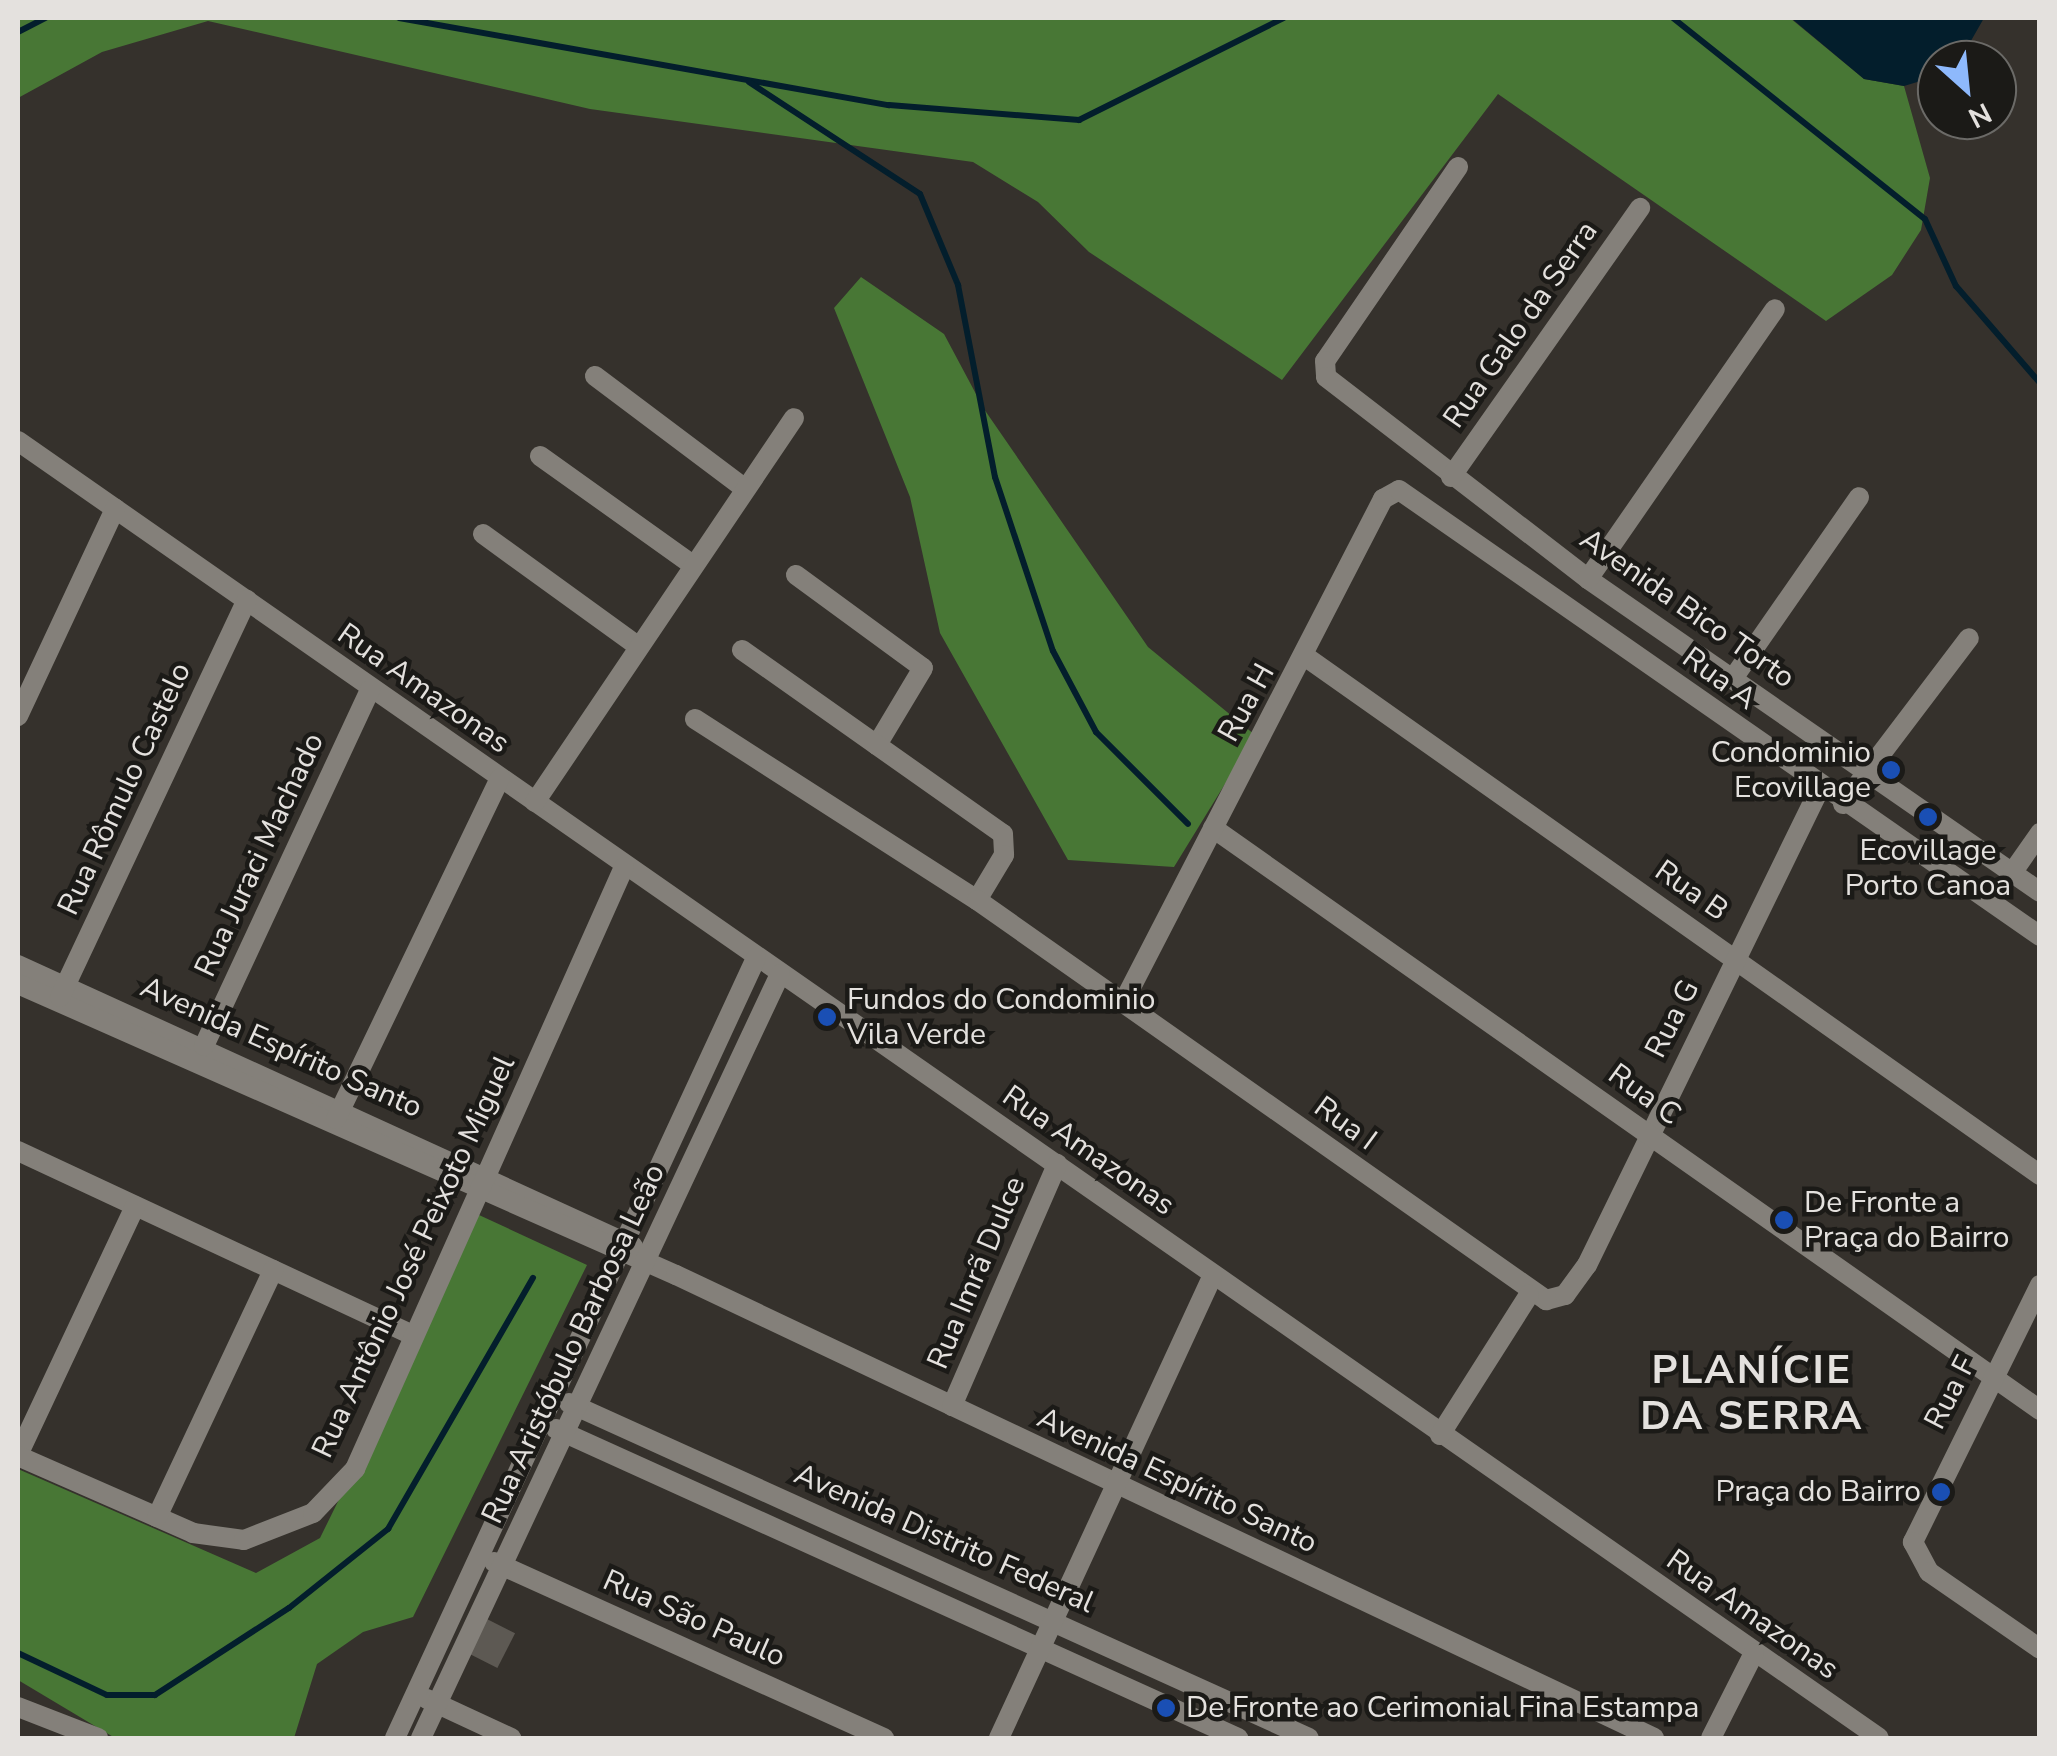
<!DOCTYPE html>
<html>
<head>
<meta charset="utf-8">
<style>
	body { margin:0 }
	#map { position:relative; width:2057px; height:1756px; overflow:hidden; background:#35312c; font-family:"Nunito Sans",sans-serif }
	div>[style] { position:absolute }
	.forest>* { inset:0; background:#487735 }
	.water>* { inset:0; background:#031e2c }
	.stream>* { height:6px; margin:-3px; padding:0 3px; transform-origin:3px; border-radius:3px; background:#031e2c }
	.building>* { inset:0; background:#5d5953; transform-origin:0 0 }
	.minor>* { height:20px; margin:-10px; padding:0 10px; transform-origin:10px; border-radius:10px; background:#84807a }
	.dots>* { width:28px; height:28px; translate:-50% -50%; box-sizing:border-box; border:5px solid #1b1a17; border-radius:50% }
	span { translate:-50% -50%; white-space:nowrap; text-align:center; line-height:1.15; -webkit-text-stroke:9px #1b1a17; paint-order:stroke }
	.street-label { font-size:30px; color:#e4e1de }
	.poi-label { font-size:30px; color:#e4e1de }
	.right { translate:-100% -50%; text-align:right }
	.left { translate:0 -50%; text-align:left }
	.district-label { font-size:40px; color:#e4e1de; font-weight:700; letter-spacing:2.5px }
	.frame { position:absolute; inset:0; border:20px solid #e4e1de; pointer-events:none }
	.north { position:absolute; left:1917px; top:40px; width:100px; height:100px; box-sizing:border-box; background:#1b1a17; border:2px solid #6b6a67; border-radius:50%; rotate:153deg; font-size:28px; font-weight:700; line-height:40px; text-align:center; color:#e4e1de }
	.north::after { content:''; display:block; margin:auto; width:35px; height:45px; background:#8eb9fc; clip-path:polygon(50% 0,100% 100%,50% 72%,0 100%) }
</style>
</head>
<body>
<div id="map">
	<div class="forest">
		<i style="clip-path:polygon(18px 18px,1790px 18px,1864px 79px,1904px 86px,1930px 178px,1921px 230px,1892px 275px,1826px 321px,1498px 94px,1282px 380px,1089px 252px,1038px 202px,973px 162px,590px 109px,208px 21px,102px 52px,18px 98px)"></i>
		<i style="clip-path:polygon(861px 277px,944px 334px,984px 409px,1148px 647px,1255px 735px,1174px 867px,1068px 860px,940px 633px,910px 497px,834px 308px)"></i>
		<i style="clip-path:polygon(479px 1215px,587px 1265px,413px 1617px,363px 1632px,317px 1664px,294px 1738px,115px 1738px,18px 1680px,18px 1469px,256px 1573px,320px 1538px)"></i>
	</div>
	<div class="water">
		<i style="clip-path:polygon(1791px 18px,1790px 18px,1984px 18px,1960px 60px,1937px 60px,1937px 76px,1904px 86px,1864px 79px)"></i>
	</div>
	<div class="stream">
		<i style="left:399px;top:18px;width:498px;rotate:10.1deg"></i>
		<i style="left:889px;top:105px;width:191px;rotate:4.5deg"></i>
		<i style="left:1079px;top:120px;width:229px;rotate:-26.5deg"></i>
		<i style="left:1673px;top:18px;width:322px;rotate:38.6deg"></i>
		<i style="left:1925px;top:219px;width:74px;rotate:65.2deg"></i>
		<i style="left:1956px;top:286px;width:128px;rotate:49.1deg"></i>
		<i style="left:18px;top:32px;width:31px;rotate:-27deg"></i>
		<i style="left:749px;top:82px;width:204px;rotate:33.2deg"></i>
		<i style="left:920px;top:194px;width:99px;rotate:67.3deg"></i>
		<i style="left:958px;top:285px;width:196px;rotate:79.1deg"></i>
		<i style="left:995px;top:477px;width:183px;rotate:71.6deg"></i>
		<i style="left:1053px;top:651px;width:92px;rotate:62deg"></i>
		<i style="left:1096px;top:732px;width:130px;rotate:45deg"></i>
		<i style="left:18px;top:1653px;width:98px;rotate:25.3deg"></i>
		<i style="left:107px;top:1695px;width:48px"></i>
		<i style="left:155px;top:1695px;width:160px;rotate:-33deg"></i>
		<i style="left:289px;top:1608px;width:127px;rotate:-38.6deg"></i>
		<i style="left:388px;top:1529px;width:290px;rotate:-60deg"></i>
	</div>
	<div class="building">
		<i style="left:483px;top:1617px;width:36px;height:39px;rotate:27deg"></i>
	</div>
	<div class="minor">
		<i style="left:1458px;top:167px;width:235px;rotate:124.4deg"></i>
		<i style="left:1325px;top:361px;width:16px;rotate:86deg"></i>
		<i style="left:1326px;top:377px;width:331px;rotate:37.6deg"></i>
		<i style="left:1588px;top:579px;width:550px;rotate:34.7deg"></i>
		<i style="left:595px;top:376px;width:186px;rotate:36.9deg"></i>
		<i style="left:18px;top:441px;width:2268px;rotate:34.87deg"></i>
		<i style="left:540px;top:456px;width:184px;rotate:35.5deg"></i>
		<i style="left:1451px;top:477px;width:329px;rotate:-54.9deg"></i>
		<i style="left:483px;top:534px;width:191px;rotate:35.9deg"></i>
		<i style="left:796px;top:575px;width:157px;rotate:36.2deg"></i>
		<i style="left:923px;top:668px;width:90px;rotate:120.9deg"></i>
		<i style="left:1588px;top:579px;width:328px;rotate:-55.3deg"></i>
		<i style="left:742px;top:650px;width:319px;rotate:35.2deg"></i>
		<i style="left:1003px;top:834px;width:21px;rotate:87deg"></i>
		<i style="left:1004px;top:855px;width:52px;rotate:121deg"></i>
		<i style="left:1306px;top:657px;width:898px;rotate:35.21deg"></i>
		<i style="left:1734px;top:677px;width:219px;rotate:-55.2deg"></i>
		<i style="left:18px;top:716px;width:229px;rotate:-64.9deg"></i>
		<i style="left:695px;top:719px;width:335px;rotate:32.7deg"></i>
		<i style="left:977px;top:900px;width:696px;rotate:35.11deg"></i>
		<i style="left:1546px;top:1300px;width:20px;rotate:-15deg"></i>
		<i style="left:1565px;top:1295px;width:37px;rotate:-54deg"></i>
		<i style="left:1587px;top:1265px;width:531px;rotate:-63.97deg"></i>
		<i style="left:535px;top:802px;width:463px;rotate:-56deg"></i>
		<i style="left:1843px;top:804px;width:208px;rotate:-52.8deg"></i>
		<i style="left:1213px;top:828px;width:1011px;rotate:35.14deg"></i>
		<i style="left:2012px;top:873px;width:49px;rotate:-55deg"></i>
		<i style="left:18px;top:965px;width:676px;rotate:24.56deg"></i>
		<i style="left:18px;top:984px;width:719px;rotate:23.86deg"></i>
		<i style="left:676px;top:1275px;width:1082px;rotate:25.33deg"></i>
		<i style="left:60px;top:997px;width:439px;rotate:-64.8deg"></i>
		<i style="left:1124px;top:1001px;width:565px;rotate:-62.71deg"></i>
		<i style="left:1383px;top:499px;width:18px;rotate:-29deg"></i>
		<i style="left:1399px;top:490px;width:781px;rotate:34.83deg"></i>
		<i style="left:204px;top:1046px;width:393px;rotate:-65deg"></i>
		<i style="left:336px;top:1119px;width:378px;rotate:-64.3deg"></i>
		<i style="left:18px;top:1151px;width:435px;rotate:25deg"></i>
		<i style="left:2040px;top:1285px;width:287px;rotate:116.3deg"></i>
		<i style="left:1913px;top:1542px;width:34px;rotate:62deg"></i>
		<i style="left:1929px;top:1572px;width:135px;rotate:34.7deg"></i>
		<i style="left:569px;top:1403px;width:812px;rotate:24.36deg"></i>
		<i style="left:952px;top:1406px;width:264px;rotate:-66.5deg"></i>
		<i style="left:556px;top:1429px;width:749px;rotate:24.37deg"></i>
		<i style="left:1440px;top:1435px;width:166px;rotate:-57.6deg"></i>
		<i style="left:18px;top:1455px;width:275px;rotate:-64.8deg"></i>
		<i style="left:18px;top:1456px;width:191px;rotate:23.7deg"></i>
		<i style="left:193px;top:1533px;width:51px;rotate:7.8deg"></i>
		<i style="left:244px;top:1540px;width:74px;rotate:-21.4deg"></i>
		<i style="left:313px;top:1513px;width:61px;rotate:-46.3deg"></i>
		<i style="left:355px;top:1469px;width:659px;rotate:-65.92deg"></i>
		<i style="left:157px;top:1517px;width:273px;rotate:-64.8deg"></i>
		<i style="left:494px;top:1562px;width:428px;rotate:24.3deg"></i>
		<i style="left:427px;top:1699px;width:93px;rotate:24.9deg"></i>
		<i style="left:18px;top:1707px;width:86px;rotate:21.2deg"></i>
		<i style="left:395px;top:1738px;width:859px;rotate:-65.16deg"></i>
		<i style="left:421px;top:1738px;width:844px;rotate:-64.83deg"></i>
		<i style="left:999px;top:1738px;width:508px;rotate:-65.2deg"></i>
		<i style="left:1711px;top:1738px;width:95px;rotate:-63.2deg"></i>
	</div>
	<div class="dots">
		<i style="left:1891px;top:770px;background:#1a4fb4"></i>
		<i style="left:1928px;top:817px;background:#1a4fb4"></i>
		<i style="left:827px;top:1017px;background:#1a4fb4"></i>
		<i style="left:1784px;top:1220px;background:#1a4fb4"></i>
		<i style="left:1941px;top:1492px;background:#1a4fb4"></i>
		<i style="left:1166px;top:1708px;background:#1a4fb4"></i>
	</div>
	<div class="street-label">
		<span style="left:1521px;top:325px;rotate:-55deg">Rua Galo da Serra</span>
		<span style="left:1687px;top:609px;rotate:35deg">Avenida Bico Torto</span>
		<span style="left:1719px;top:679px;rotate:36deg">Rua A</span>
		<span style="left:423px;top:689px;rotate:35deg">Rua Amazonas</span>
		<span style="left:1247px;top:703px;rotate:-61deg">Rua H</span>
		<span style="left:125px;top:789px;rotate:-65deg">Rua Rômulo Castelo</span>
		<span style="left:260px;top:855px;rotate:-65deg">Rua Juraci Machado</span>
		<span style="left:1691px;top:891px;rotate:35deg">Rua B</span>
		<span style="left:1673px;top:1019px;rotate:-63deg">Rua G</span>
		<span style="left:281px;top:1048px;rotate:24deg">Avenida Espírito Santo</span>
		<span style="left:1644px;top:1095px;rotate:36deg">Rua C</span>
		<span style="left:1345px;top:1124px;rotate:36deg">Rua I</span>
		<span style="left:1088px;top:1151px;rotate:35deg">Rua Amazonas</span>
		<span style="left:414px;top:1257px;rotate:-65deg">Rua Antônio José Peixoto Miguel</span>
		<span style="left:977px;top:1273px;rotate:-67deg">Rua Imrã Dulce</span>
		<span style="left:574px;top:1344px;rotate:-65deg">Rua Aristóbulo Barbosa Leão</span>
		<span style="left:1951px;top:1393px;rotate:-63deg">Rua F</span>
		<span style="left:1177px;top:1481px;rotate:25deg">Avenida Espírito Santo</span>
		<span style="left:944px;top:1539px;rotate:24deg">Avenida Distrito Federal</span>
		<span style="left:1752px;top:1615px;rotate:35deg">Rua Amazonas</span>
		<span style="left:694px;top:1619px;rotate:24deg">Rua São Paulo</span>
	</div>
	<div class="poi-label">
		<span class="right" style="left:1871px;top:770px">Condominio<br>Ecovillage</span>
		<span style="left:1928px;top:868px">Ecovillage<br>Porto Canoa</span>
		<span class="left" style="left:847px;top:1017px">Fundos do Condominio<br>Vila Verde</span>
		<span class="left" style="left:1804px;top:1220px">De Fronte a<br>Praça do Bairro</span>
		<span class="right" style="left:1921px;top:1492px">Praça do Bairro</span>
		<span class="left" style="left:1186px;top:1708px">De Fronte ao Cerimonial Fina Estampa</span>
	</div>
	<div class="district-label">
		<span style="left:1752px;top:1393px">PLANÍCIE<br>DA SERRA</span>
	</div>
	<div class="frame"></div>
	<div class="north">N</div>
</div>
</body>
</html>
